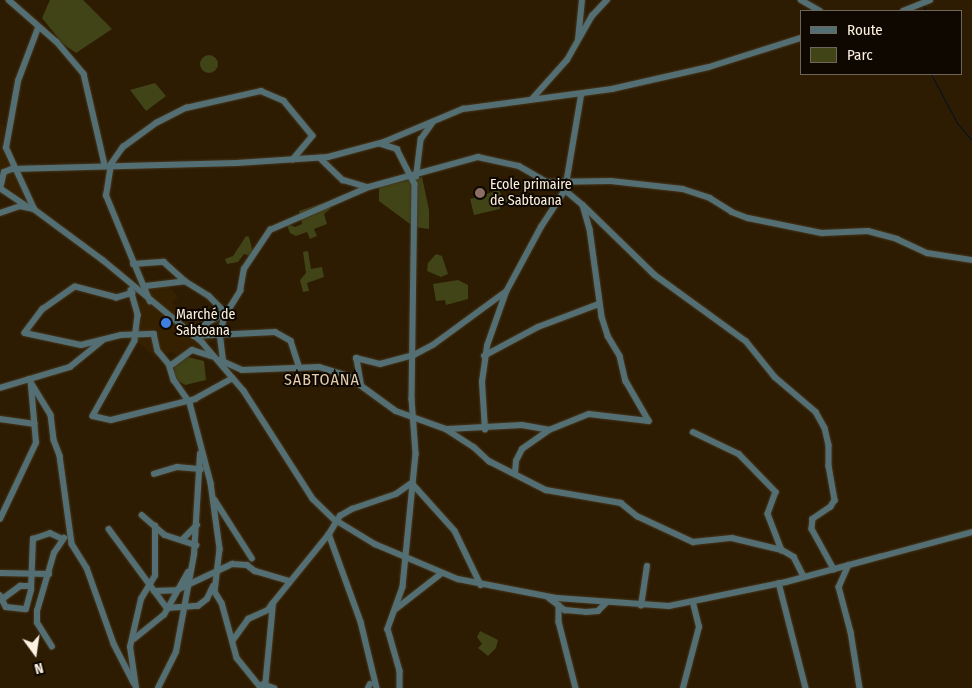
<!DOCTYPE html>
<html>
<head>
<meta charset="utf-8">
<style>
	body { margin:0 }
	#map { position:relative; width:972px; height:688px; overflow:hidden; background:#2d1c02; font-family:"Fira Sans Condensed",sans-serif }
	div>[style] { position:absolute }
	.built>* { inset:0; background:#352000 }
	.green>* { inset:0; background:#404416 }
	.round { border-radius:50% }
	.stream>* { height:1px; margin:-0.5px; padding:0 0.5px; transform-origin:0.5px; border-radius:0.5px; background:#00121f }
	.roads { filter:drop-shadow(0 0 1px #46361d) drop-shadow(0 0 1px #46361d) }
	.minor>* { height:5.5px; margin:-2.75px; padding:0 2.75px; transform-origin:2.75px; border-radius:2.75px; background:#546f73 }
	.dots>* { width:14px; height:14px; translate:-50% -50%; box-sizing:border-box; border:2px solid #0f0801; border-radius:50% }
	span { translate:-50% -50%; white-space:nowrap; text-align:center; line-height:1.15; -webkit-text-stroke:4px #0f0801; paint-order:stroke }
	.poi-label { font-size:14px; color:#fdf1e1 }
	.left { translate:0 -50%; text-align:left }
	.quarter-label { font-size:16px; color:#e4cdae; letter-spacing:1px }
	.legend { position:absolute; left:800px; top:10px; width:162px; height:65px; box-sizing:border-box; background:#0f0801; border:1px solid #6e655b; margin:0; padding:6px 9px; list-style:none; font-size:15px; color:#fdf1e1 }
	.legend li { display:flex; align-items:center; gap:10px; height:25px }
	.legend b { width:25px; border:1px solid #6e655b }
	.north { position:absolute; left:10px; top:628px; width:50px; height:50px; -webkit-text-stroke:4px #0f0801; paint-order:stroke; rotate:166deg; font-size:14px; font-weight:700; line-height:20px; text-align:center; color:#fdf1e1 }
	.north::after { content:''; display:block; margin:auto; width:18px; height:22px; background:#fdf1e1; clip-path:polygon(50% 0,100% 100%,50% 72%,0 100%) }
</style>
</head>
<body>
<div id="map">
	<div class="built">
		<i style="clip-path:polygon(0 124px,4px 126px,4px 147px,27px 193px,20px 197px,0 181px)"></i>
		<i style="clip-path:polygon(166px 283px,178px 297px,172px 303px,184px 314px,189px 309px,214px 340px,178px 358px,173px 352px,155px 357px,135px 340px,135px 304px,156px 286px,160px 289px)"></i>
	</div>
	<div class="green">
		<i style="clip-path:polygon(50px 0,83px 0,112px 29px,76px 53px,63px 44px,42px 18px)"></i>
		<i class="round" style="left:200px;top:55px;width:18px;height:18px"></i>
		<i style="clip-path:polygon(155px 83px,166px 96px,146px 111px,130px 90px)"></i>
		<i style="clip-path:polygon(422px 177px,429px 210px,429px 229px,414px 227px,379px 201px,379px 187px)"></i>
		<i style="clip-path:polygon(498px 186px,502px 198px,511px 196px,513px 201px,500px 204px,500px 209px,474px 215px,470px 199px,493px 192px,493px 187px)"></i>
		<i style="clip-path:polygon(323px 203px,331px 208px,324px 214px,327px 224px,314px 229px,317px 236px,310px 239px,307px 232px,296px 236px,290px 233px,286px 223px,295px 227px,302px 224px,299px 211px)"></i>
		<i style="clip-path:polygon(246px 236px,249px 237px,253px 252px,250px 256px,244px 254px,238px 262px,227px 264px,225px 259px,233px 256px)"></i>
		<i style="clip-path:polygon(308px 251px,311px 269px,322px 267px,324px 277px,307px 283px,309px 291px,303px 292px,300px 280px,306px 273px,303px 252px)"></i>
		<i style="clip-path:polygon(436px 254px,442px 256px,448px 274px,441px 277px,427px 271px,428px 263px)"></i>
		<i style="clip-path:polygon(458px 280px,468px 285px,468px 299px,446px 305px,445px 300px,436px 301px,433px 284px)"></i>
		<i style="clip-path:polygon(188px 357px,204px 361px,206px 380px,185px 385px,175px 379px,174px 364px)"></i>
		<i style="clip-path:polygon(480px 631px,498px 640px,496px 648px,488px 656px,478px 648px,482px 644px,477px 637px)"></i>
	</div>
	<div class="stream">
		<i style="left:924px;top:5px;width:6px;rotate:81deg"></i>
		<i style="left:931px;top:74px;width:55px;rotate:62deg"></i>
		<i style="left:957px;top:123px;width:23px;rotate:49deg"></i>
	</div>
	<div class="roads">
		<div class="minor">
			<i style="left:9px;top:0;width:64px;rotate:41.2deg"></i>
			<i style="left:57px;top:42px;width:42px;rotate:49.8deg"></i>
			<i style="left:84px;top:74px;width:93px;rotate:77deg"></i>
			<i style="left:801px;top:0;width:22px;rotate:30deg"></i>
			<i style="left:903px;top:11px;width:29px;rotate:-22deg"></i>
			<i style="left:578px;top:40px;width:40px;rotate:-84.3deg"></i>
			<i style="left:532px;top:99px;width:52px;rotate:-48.1deg"></i>
			<i style="left:567px;top:60px;width:51px;rotate:-60.4deg"></i>
			<i style="left:592px;top:16px;width:22px;rotate:-47deg"></i>
			<i style="left:381px;top:144px;width:17px;rotate:17deg"></i>
			<i style="left:397px;top:149px;width:39px;rotate:63deg"></i>
			<i style="left:415px;top:184px;width:215px;rotate:90.8deg"></i>
			<i style="left:412px;top:399px;width:55px;rotate:85.8deg"></i>
			<i style="left:416px;top:454px;width:134px;rotate:95.6deg"></i>
			<i style="left:403px;top:587px;width:45px;rotate:109.7deg"></i>
			<i style="left:388px;top:629px;width:44px;rotate:74.1deg"></i>
			<i style="left:400px;top:671px;width:17px;rotate:90deg"></i>
			<i style="left:320px;top:158px;width:32px;rotate:44deg"></i>
			<i style="left:343px;top:180px;width:25px;rotate:16deg"></i>
			<i style="left:416px;top:177px;width:38px;rotate:-83deg"></i>
			<i style="left:421px;top:139px;width:19px;rotate:-55deg"></i>
			<i style="left:0;top:188px;width:32px;rotate:34deg"></i>
			<i style="left:0;top:189px;width:17px;rotate:-77deg"></i>
			<i style="left:4px;top:172px;width:9px;rotate:-21deg"></i>
			<i style="left:12px;top:169px;width:225px;rotate:-1.5deg"></i>
			<i style="left:237px;top:163px;width:91px;rotate:-3.8deg"></i>
			<i style="left:328px;top:157px;width:58px;rotate:-15deg"></i>
			<i style="left:384px;top:142px;width:86px;rotate:-22.7deg"></i>
			<i style="left:463px;top:109px;width:150px;rotate:-7.6deg"></i>
			<i style="left:612px;top:89px;width:99px;rotate:-12.8deg"></i>
			<i style="left:709px;top:67px;width:96px;rotate:-17.5deg"></i>
			<i style="left:565px;top:190px;width:23px;rotate:40deg"></i>
			<i style="left:583px;top:205px;width:25px;rotate:74deg"></i>
			<i style="left:590px;top:229px;width:89px;rotate:82.2deg"></i>
			<i style="left:602px;top:317px;width:20px;rotate:72deg"></i>
			<i style="left:608px;top:336px;width:23px;rotate:59deg"></i>
			<i style="left:620px;top:356px;width:26px;rotate:77deg"></i>
			<i style="left:626px;top:381px;width:46px;rotate:60.1deg"></i>
			<i style="left:583px;top:205px;width:100px;rotate:44.2deg"></i>
			<i style="left:655px;top:275px;width:112px;rotate:36deg"></i>
			<i style="left:746px;top:341px;width:46px;rotate:51.1deg"></i>
			<i style="left:775px;top:377px;width:54px;rotate:40.5deg"></i>
			<i style="left:816px;top:412px;width:18px;rotate:61deg"></i>
			<i style="left:825px;top:428px;width:17px;rotate:77deg"></i>
			<i style="left:829px;top:445px;width:21px;rotate:90deg"></i>
			<i style="left:829px;top:466px;width:35px;rotate:80deg"></i>
			<i style="left:835px;top:500px;width:8px;rotate:120deg"></i>
			<i style="left:831px;top:507px;width:22px;rotate:146deg"></i>
			<i style="left:813px;top:519px;width:10px;rotate:96deg"></i>
			<i style="left:812px;top:529px;width:46px;rotate:61.2deg"></i>
			<i style="left:34px;top:209px;width:67px;rotate:-114.7deg"></i>
			<i style="left:6px;top:148px;width:68px;rotate:-79.8deg"></i>
			<i style="left:18px;top:81px;width:57px;rotate:-69.3deg"></i>
			<i style="left:0;top:213px;width:21px;rotate:-19deg"></i>
			<i style="left:20px;top:206px;width:14px;rotate:12deg"></i>
			<i style="left:34px;top:209px;width:86px;rotate:36.5deg"></i>
			<i style="left:103px;top:260px;width:129px;rotate:39.6deg"></i>
			<i style="left:202px;top:342px;width:65px;rotate:49.4deg"></i>
			<i style="left:244px;top:391px;width:128px;rotate:57.4deg"></i>
			<i style="left:313px;top:499px;width:29px;rotate:44deg"></i>
			<i style="left:334px;top:519px;width:48px;rotate:31.4deg"></i>
			<i style="left:375px;top:544px;width:90px;rotate:22.9deg"></i>
			<i style="left:458px;top:579px;width:101px;rotate:10.9deg"></i>
			<i style="left:557px;top:598px;width:112px;rotate:4.1deg"></i>
			<i style="left:669px;top:606px;width:119px;rotate:-11.6deg"></i>
			<i style="left:786px;top:582px;width:193px;rotate:-15deg"></i>
			<i style="left:133px;top:264px;width:31px;rotate:-4deg"></i>
			<i style="left:164px;top:262px;width:28px;rotate:42deg"></i>
			<i style="left:146px;top:286px;width:39px;rotate:-7deg"></i>
			<i style="left:185px;top:281px;width:28px;rotate:32deg"></i>
			<i style="left:209px;top:296px;width:24px;rotate:45deg"></i>
			<i style="left:226px;top:313px;width:21px;rotate:151deg"></i>
			<i style="left:208px;top:323px;width:19px;rotate:137deg"></i>
			<i style="left:131px;top:290px;width:26px;rotate:74deg"></i>
			<i style="left:138px;top:315px;width:26px;rotate:97deg"></i>
			<i style="left:135px;top:341px;width:86px;rotate:119.2deg"></i>
			<i style="left:93px;top:416px;width:18px;rotate:13deg"></i>
			<i style="left:111px;top:420px;width:87px;rotate:-14deg"></i>
			<i style="left:195px;top:399px;width:43px;rotate:-28.9deg"></i>
			<i style="left:133px;top:293px;width:17px;rotate:163deg"></i>
			<i style="left:117px;top:298px;width:43px;rotate:-165.3deg"></i>
			<i style="left:75px;top:287px;width:39px;rotate:145deg"></i>
			<i style="left:43px;top:309px;width:30px;rotate:127deg"></i>
			<i style="left:25px;top:333px;width:57px;rotate:12.1deg"></i>
			<i style="left:81px;top:345px;width:41px;rotate:-14deg"></i>
			<i style="left:121px;top:335px;width:33px;rotate:-2deg"></i>
			<i style="left:154px;top:334px;width:17px;rotate:77deg"></i>
			<i style="left:158px;top:351px;width:17px;rotate:50deg"></i>
			<i style="left:169px;top:364px;width:17px;rotate:73deg"></i>
			<i style="left:174px;top:380px;width:28px;rotate:55deg"></i>
			<i style="left:190px;top:403px;width:83px;rotate:75.3deg"></i>
			<i style="left:211px;top:483px;width:67px;rotate:82.2deg"></i>
			<i style="left:220px;top:549px;width:43px;rotate:96.6deg"></i>
			<i style="left:215px;top:592px;width:13px;rotate:58deg"></i>
			<i style="left:222px;top:603px;width:57px;rotate:74.7deg"></i>
			<i style="left:237px;top:658px;width:38px;rotate:51deg"></i>
			<i style="left:150px;top:302px;width:115px;rotate:-112.5deg"></i>
			<i style="left:106px;top:196px;width:32px;rotate:-81deg"></i>
			<i style="left:111px;top:164px;width:21px;rotate:-55deg"></i>
			<i style="left:123px;top:147px;width:41px;rotate:-36deg"></i>
			<i style="left:156px;top:123px;width:34px;rotate:-27deg"></i>
			<i style="left:186px;top:108px;width:77px;rotate:-12.8deg"></i>
			<i style="left:261px;top:91px;width:25px;rotate:23deg"></i>
			<i style="left:284px;top:101px;width:45px;rotate:50.4deg"></i>
			<i style="left:313px;top:136px;width:31px;rotate:130deg"></i>
			<i style="left:194px;top:336px;width:81px;rotate:-2.8deg"></i>
			<i style="left:275px;top:332px;width:18px;rotate:29deg"></i>
			<i style="left:291px;top:341px;width:28px;rotate:72deg"></i>
			<i style="left:484px;top:356px;width:61px;rotate:-28.2deg"></i>
			<i style="left:538px;top:327px;width:65px;rotate:-20.7deg"></i>
			<i style="left:220px;top:360px;width:24px;rotate:24deg"></i>
			<i style="left:242px;top:370px;width:77px;rotate:-2.2deg"></i>
			<i style="left:319px;top:367px;width:30px;rotate:17deg"></i>
			<i style="left:348px;top:376px;width:59px;rotate:36.1deg"></i>
			<i style="left:396px;top:411px;width:53px;rotate:19.8deg"></i>
			<i style="left:446px;top:429px;width:33px;rotate:33deg"></i>
			<i style="left:474px;top:447px;width:21px;rotate:43deg"></i>
			<i style="left:489px;top:461px;width:64px;rotate:27deg"></i>
			<i style="left:546px;top:490px;width:76px;rotate:9.8deg"></i>
			<i style="left:621px;top:503px;width:21px;rotate:39deg"></i>
			<i style="left:637px;top:516px;width:62px;rotate:24.9deg"></i>
			<i style="left:693px;top:542px;width:39px;rotate:-6deg"></i>
			<i style="left:732px;top:538px;width:51px;rotate:13.5deg"></i>
			<i style="left:782px;top:550px;width:14px;rotate:30deg"></i>
			<i style="left:794px;top:557px;width:22px;rotate:63deg"></i>
			<i style="left:223px;top:361px;width:24px;rotate:-97deg"></i>
			<i style="left:220px;top:337px;width:20px;rotate:-79deg"></i>
			<i style="left:224px;top:317px;width:31px;rotate:-58deg"></i>
			<i style="left:240px;top:291px;width:22px;rotate:-80deg"></i>
			<i style="left:244px;top:269px;width:47px;rotate:-56.3deg"></i>
			<i style="left:270px;top:230px;width:108px;rotate:-23.5deg"></i>
			<i style="left:369px;top:187px;width:113px;rotate:-15.4deg"></i>
			<i style="left:478px;top:157px;width:42px;rotate:12.4deg"></i>
			<i style="left:519px;top:166px;width:32px;rotate:30deg"></i>
			<i style="left:547px;top:182px;width:64px;rotate:-0.9deg"></i>
			<i style="left:611px;top:181px;width:72px;rotate:6.3deg"></i>
			<i style="left:683px;top:189px;width:28px;rotate:18deg"></i>
			<i style="left:710px;top:198px;width:26px;rotate:32deg"></i>
			<i style="left:732px;top:212px;width:17px;rotate:21deg"></i>
			<i style="left:748px;top:218px;width:76px;rotate:11.5deg"></i>
			<i style="left:822px;top:233px;width:46px;rotate:-2.5deg"></i>
			<i style="left:868px;top:231px;width:30px;rotate:15deg"></i>
			<i style="left:897px;top:239px;width:33px;rotate:25deg"></i>
			<i style="left:927px;top:253px;width:46px;rotate:8.8deg"></i>
			<i style="left:170px;top:366px;width:27px;rotate:-36deg"></i>
			<i style="left:192px;top:350px;width:21px;rotate:17deg"></i>
			<i style="left:29px;top:379px;width:42px;rotate:58.6deg"></i>
			<i style="left:51px;top:415px;width:25px;rotate:83deg"></i>
			<i style="left:54px;top:440px;width:17px;rotate:69deg"></i>
			<i style="left:60px;top:456px;width:89px;rotate:82.2deg"></i>
			<i style="left:72px;top:544px;width:28px;rotate:58deg"></i>
			<i style="left:87px;top:568px;width:81px;rotate:70.4deg"></i>
			<i style="left:114px;top:644px;width:44px;rotate:62.9deg"></i>
			<i style="left:361px;top:385px;width:27px;rotate:-100deg"></i>
			<i style="left:356px;top:358px;width:25px;rotate:14deg"></i>
			<i style="left:380px;top:364px;width:35px;rotate:-15deg"></i>
			<i style="left:414px;top:355px;width:21px;rotate:-28deg"></i>
			<i style="left:433px;top:345px;width:88px;rotate:-36.2deg"></i>
			<i style="left:0;top:388px;width:73px;rotate:-16.7deg"></i>
			<i style="left:70px;top:367px;width:41px;rotate:-39.1deg"></i>
			<i style="left:0;top:419px;width:35px;rotate:8deg"></i>
			<i style="left:448px;top:429px;width:74px;rotate:-3.1deg"></i>
			<i style="left:522px;top:425px;width:27px;rotate:10deg"></i>
			<i style="left:549px;top:430px;width:43px;rotate:-21.8deg"></i>
			<i style="left:589px;top:414px;width:60px;rotate:6.7deg"></i>
			<i style="left:485px;top:430px;width:48px;rotate:-93.6deg"></i>
			<i style="left:482px;top:382px;width:36px;rotate:-82deg"></i>
			<i style="left:487px;top:346px;width:57px;rotate:-70.6deg"></i>
			<i style="left:506px;top:292px;width:74px;rotate:-61.7deg"></i>
			<i style="left:541px;top:227px;width:44px;rotate:-57deg"></i>
			<i style="left:565px;top:190px;width:96px;rotate:-80.4deg"></i>
			<i style="left:693px;top:432px;width:51px;rotate:25.6deg"></i>
			<i style="left:739px;top:454px;width:53px;rotate:45.8deg"></i>
			<i style="left:776px;top:492px;width:23px;rotate:110deg"></i>
			<i style="left:768px;top:514px;width:39px;rotate:69deg"></i>
			<i style="left:515px;top:473px;width:12px;rotate:-85deg"></i>
			<i style="left:516px;top:461px;width:13px;rotate:-63deg"></i>
			<i style="left:522px;top:449px;width:33px;rotate:-35deg"></i>
			<i style="left:154px;top:474px;width:24px;rotate:-17deg"></i>
			<i style="left:177px;top:467px;width:24px;rotate:5deg"></i>
			<i style="left:215px;top:500px;width:69px;rotate:57.5deg"></i>
			<i style="left:142px;top:515px;width:30px;rotate:41deg"></i>
			<i style="left:165px;top:535px;width:33px;rotate:18deg"></i>
			<i style="left:0;top:519px;width:84px;rotate:-64.7deg"></i>
			<i style="left:36px;top:443px;width:57px;rotate:-95deg"></i>
			<i style="left:109px;top:529px;width:98px;rotate:53.7deg"></i>
			<i style="left:167px;top:608px;width:31px;rotate:-4deg"></i>
			<i style="left:198px;top:606px;width:11px;rotate:-38deg"></i>
			<i style="left:207px;top:599px;width:14px;rotate:-65deg"></i>
			<i style="left:329px;top:534px;width:94px;rotate:70deg"></i>
			<i style="left:361px;top:622px;width:68px;rotate:76.4deg"></i>
			<i style="left:182px;top:540px;width:21px;rotate:-45deg"></i>
			<i style="left:849px;top:565px;width:24px;rotate:114deg"></i>
			<i style="left:839px;top:587px;width:47px;rotate:75.1deg"></i>
			<i style="left:851px;top:632px;width:57px;rotate:80.9deg"></i>
			<i style="left:0;top:573px;width:49px;rotate:1.2deg"></i>
			<i style="left:779px;top:583px;width:108px;rotate:75.6deg"></i>
			<i style="left:154px;top:591px;width:23px;rotate:-2deg"></i>
			<i style="left:177px;top:590px;width:61px;rotate:-25.3deg"></i>
			<i style="left:232px;top:564px;width:15px;rotate:4deg"></i>
			<i style="left:247px;top:565px;width:10px;rotate:37deg"></i>
			<i style="left:255px;top:571px;width:35px;rotate:16deg"></i>
			<i style="left:0;top:595px;width:13px;rotate:63deg"></i>
			<i style="left:6px;top:607px;width:20px;rotate:6deg"></i>
			<i style="left:26px;top:609px;width:20px;rotate:-75deg"></i>
			<i style="left:31px;top:590px;width:51px;rotate:-87.8deg"></i>
			<i style="left:33px;top:539px;width:18px;rotate:-19deg"></i>
			<i style="left:50px;top:533px;width:14px;rotate:25deg"></i>
			<i style="left:549px;top:598px;width:20px;rotate:37deg"></i>
			<i style="left:565px;top:610px;width:21px;rotate:5deg"></i>
			<i style="left:586px;top:612px;width:12px;rotate:-5deg"></i>
			<i style="left:598px;top:611px;width:11px;rotate:-45deg"></i>
			<i style="left:1px;top:600px;width:24px;rotate:-36deg"></i>
			<i style="left:20px;top:586px;width:11px"></i>
			<i style="left:559px;top:605px;width:17px;rotate:90deg"></i>
			<i style="left:559px;top:622px;width:68px;rotate:75.6deg"></i>
			<i style="left:641px;top:606px;width:40px;rotate:-81.5deg"></i>
			<i style="left:396px;top:609px;width:58px;rotate:-38deg"></i>
			<i style="left:134px;top:639px;width:38px;rotate:-39deg"></i>
			<i style="left:164px;top:615px;width:49px;rotate:-60.8deg"></i>
			<i style="left:233px;top:640px;width:26px;rotate:-54deg"></i>
			<i style="left:248px;top:619px;width:22px;rotate:-24deg"></i>
			<i style="left:268px;top:610px;width:7px;rotate:-56deg"></i>
			<i style="left:52px;top:647px;width:28px;rotate:-122deg"></i>
			<i style="left:37px;top:623px;width:12px;rotate:-90deg"></i>
			<i style="left:37px;top:611px;width:60px;rotate:-73.7deg"></i>
			<i style="left:54px;top:553px;width:18px;rotate:-56deg"></i>
			<i style="left:263px;top:684px;width:12px;rotate:20deg"></i>
			<i style="left:136px;top:688px;width:41px;rotate:-98.3deg"></i>
			<i style="left:130px;top:647px;width:49px;rotate:-77.1deg"></i>
			<i style="left:141px;top:599px;width:27px;rotate:-59deg"></i>
			<i style="left:155px;top:576px;width:50px;rotate:-90deg"></i>
			<i style="left:158px;top:688px;width:40px;rotate:-63.4deg"></i>
			<i style="left:176px;top:652px;width:99px;rotate:-79.5deg"></i>
			<i style="left:194px;top:555px;width:101px;rotate:-86.6deg"></i>
			<i style="left:265px;top:688px;width:85px;rotate:-84.6deg"></i>
			<i style="left:273px;top:603px;width:89px;rotate:-50.9deg"></i>
			<i style="left:329px;top:534px;width:21px;rotate:-59deg"></i>
			<i style="left:340px;top:516px;width:14px;rotate:-30deg"></i>
			<i style="left:352px;top:509px;width:46px;rotate:-18.8deg"></i>
			<i style="left:396px;top:494px;width:19px;rotate:-35deg"></i>
			<i style="left:412px;top:483px;width:64px;rotate:48.1deg"></i>
			<i style="left:455px;top:531px;width:60px;rotate:64.3deg"></i>
			<i style="left:368px;top:688px;width:4px;rotate:-63deg"></i>
			<i style="left:683px;top:688px;width:63px;rotate:-75.3deg"></i>
			<i style="left:699px;top:627px;width:25px;rotate:-104deg"></i>
		</div>
	</div>
	<div class="dots">
		<i style="left:480px;top:193px;background:#8d6e63"></i>
		<i style="left:166px;top:323px;background:#3f7fe0"></i>
	</div>
	<div class="poi-label">
		<span class="left" style="left:490px;top:193px">Ecole primaire<br>de Sabtoana</span>
		<span class="left" style="left:176px;top:323px">Marché de<br>Sabtoana</span>
	</div>
	<div class="quarter-label">
		<span style="left:322px;top:380px">SABTOANA</span>
	</div>
	<ul class="legend">
	<li><b style="height:6px;background:#546f73"></b>Route</li>
	<li><b style="height:14px;background:#404416"></b>Parc</li>
	</ul>
	<div class="north">N</div>
</div>
</body>
</html>
